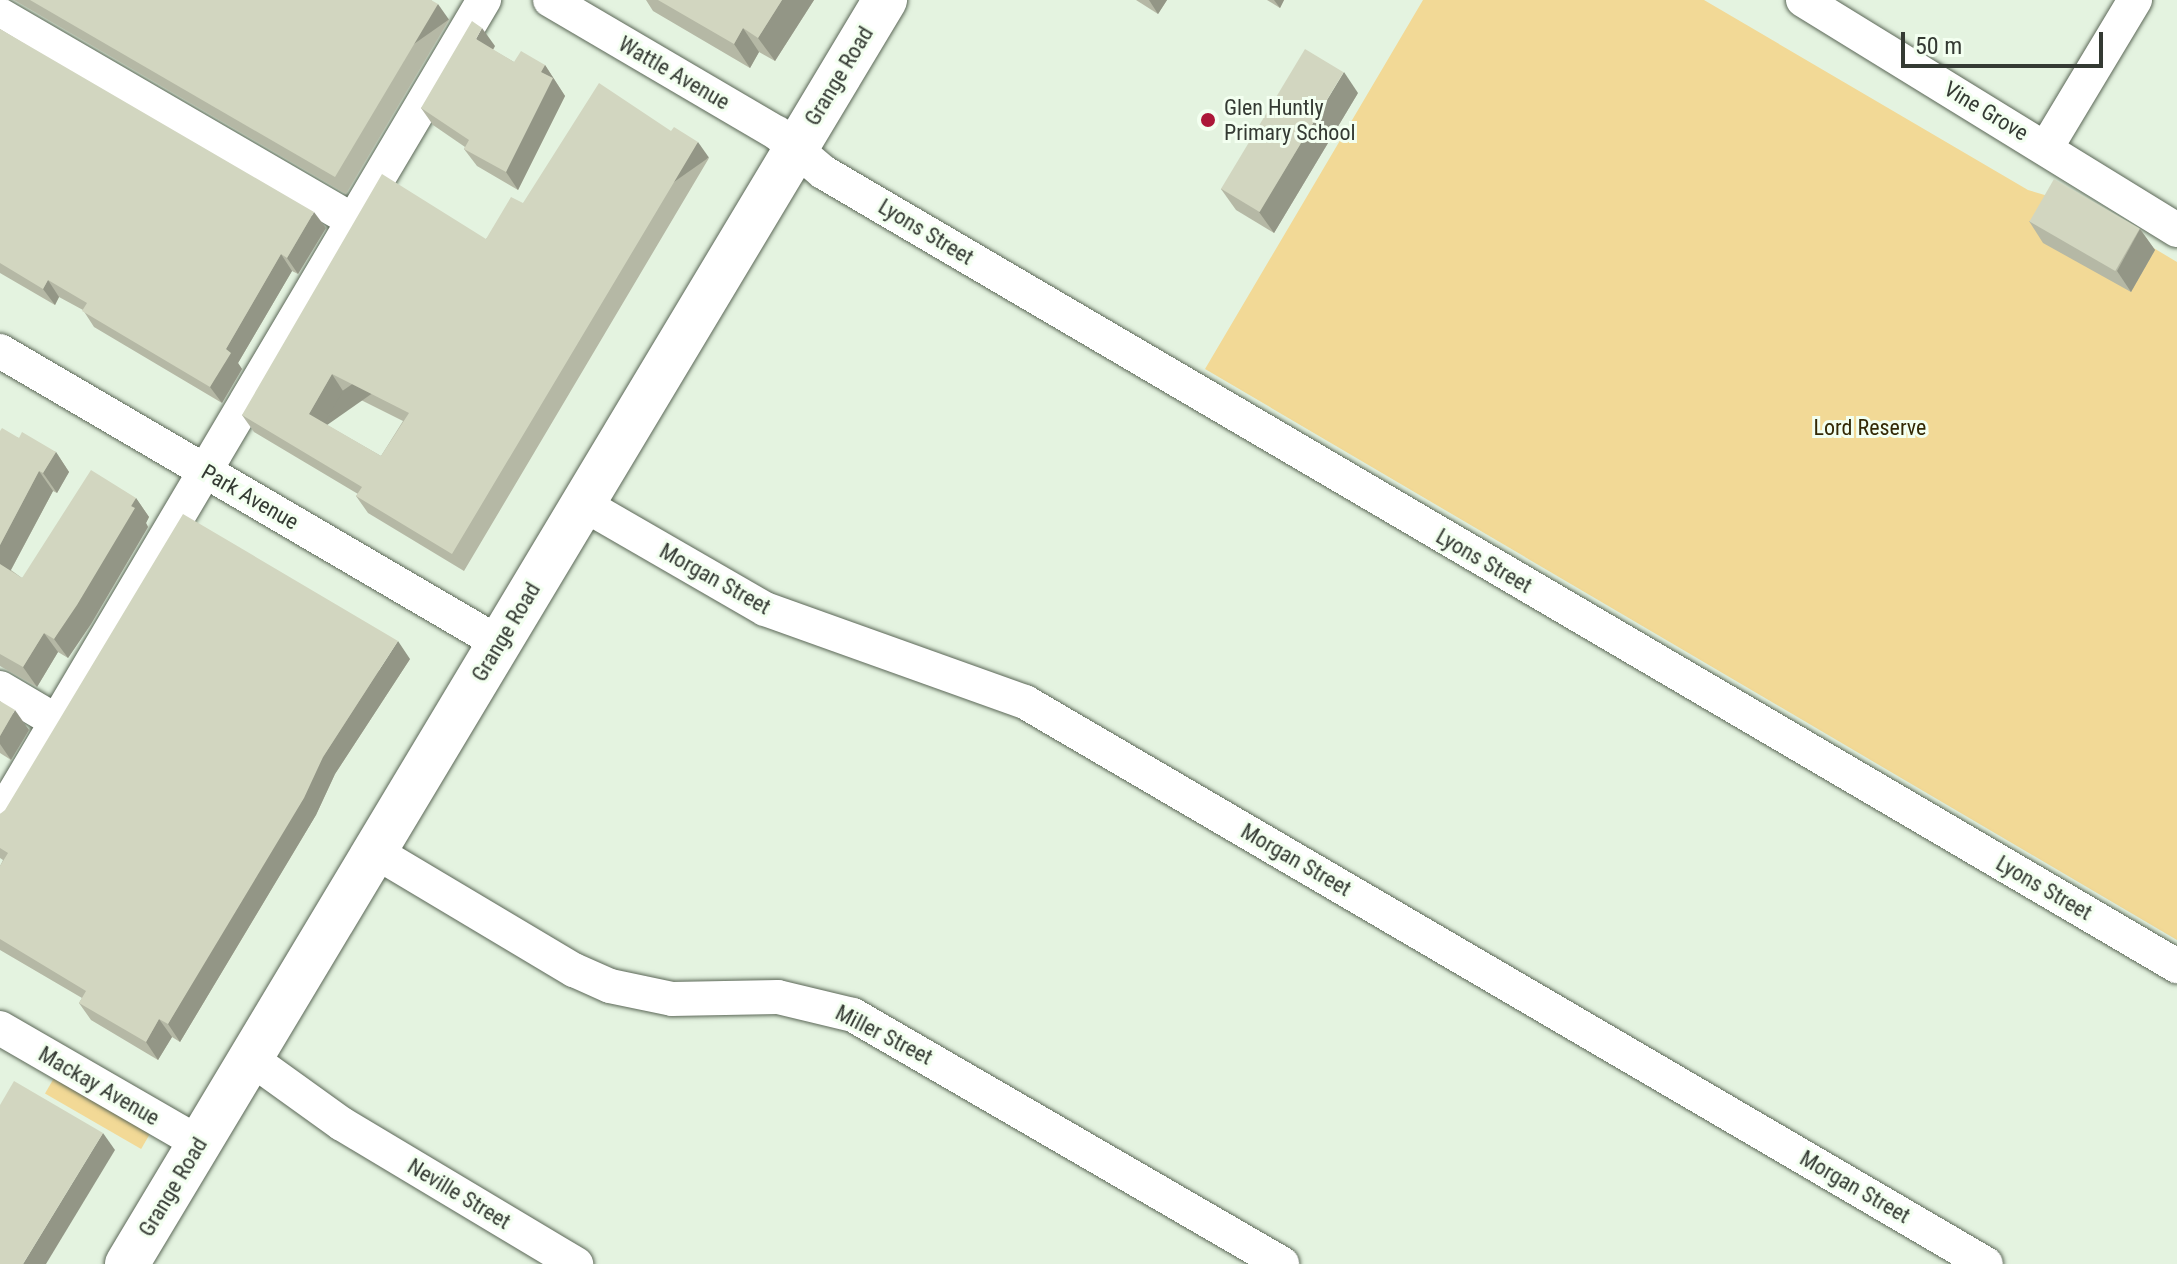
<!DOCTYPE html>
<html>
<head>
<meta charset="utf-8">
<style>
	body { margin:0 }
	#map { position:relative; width:2177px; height:1264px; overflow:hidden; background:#e4f3e0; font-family:"Roboto Condensed",sans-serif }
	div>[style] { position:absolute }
	.green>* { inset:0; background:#f2d996; transform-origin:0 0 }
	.roads { filter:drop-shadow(0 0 2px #5b6757) drop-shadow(0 0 2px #5b6757) }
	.minor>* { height:34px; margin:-17px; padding:0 17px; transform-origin:17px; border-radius:17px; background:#fff }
	.major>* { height:44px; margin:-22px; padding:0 22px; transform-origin:22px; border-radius:22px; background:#fff }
	.wall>* { inset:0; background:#b5b8a5 }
	.shaded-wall>* { inset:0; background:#939686; transform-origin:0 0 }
	.building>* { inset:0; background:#d2d6c0; transform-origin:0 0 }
	.dots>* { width:22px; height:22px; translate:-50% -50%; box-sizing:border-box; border:4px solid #f3fff0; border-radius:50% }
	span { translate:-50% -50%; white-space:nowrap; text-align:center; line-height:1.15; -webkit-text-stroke:6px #f3fff0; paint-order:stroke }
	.street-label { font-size:22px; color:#343a33 }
	.poi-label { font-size:22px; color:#343a33 }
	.left { translate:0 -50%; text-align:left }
	.park-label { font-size:22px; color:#342905 }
	.scale { position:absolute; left:1901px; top:32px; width:202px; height:36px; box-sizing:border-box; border:4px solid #343a33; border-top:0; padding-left:10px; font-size:24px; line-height:28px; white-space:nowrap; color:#343a33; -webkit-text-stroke:6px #f3fff0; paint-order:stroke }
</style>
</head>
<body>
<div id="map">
	<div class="green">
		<i style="clip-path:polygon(1423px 0,1704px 0,2028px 190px,2085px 207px,2177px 262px,2177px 940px,1205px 369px)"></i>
		<i style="left:54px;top:1078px;width:111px;height:18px;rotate:30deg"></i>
	</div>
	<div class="roads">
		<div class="minor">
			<i style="left:550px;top:0;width:263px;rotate:30.4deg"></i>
			<i style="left:777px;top:133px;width:60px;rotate:40.3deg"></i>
			<i style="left:823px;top:172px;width:1570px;rotate:30.39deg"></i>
			<i style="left:1803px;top:0;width:439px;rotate:31.6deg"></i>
			<i style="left:0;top:15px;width:411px;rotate:30.2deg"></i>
			<i style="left:2046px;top:148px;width:173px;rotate:-59deg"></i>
			<i style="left:0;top:351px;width:578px;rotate:30.33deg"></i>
			<i style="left:583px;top:504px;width:210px;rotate:30deg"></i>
			<i style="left:765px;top:609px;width:276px;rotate:19.7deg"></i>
			<i style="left:1025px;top:702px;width:1113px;rotate:30.32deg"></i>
			<i style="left:0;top:688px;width:65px;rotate:30.5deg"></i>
			<i style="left:0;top:817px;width:950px;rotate:-59.36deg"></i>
			<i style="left:374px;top:851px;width:233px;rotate:30.8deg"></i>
			<i style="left:574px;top:970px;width:39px;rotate:24deg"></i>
			<i style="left:610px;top:986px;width:63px;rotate:11.8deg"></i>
			<i style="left:672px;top:999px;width:106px;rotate:-1.1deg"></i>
			<i style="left:778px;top:997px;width:77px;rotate:13.5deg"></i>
			<i style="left:853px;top:1015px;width:496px;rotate:30.1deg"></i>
			<i style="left:0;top:1028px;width:230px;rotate:30deg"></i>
			<i style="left:250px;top:1058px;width:113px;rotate:35.7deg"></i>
			<i style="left:342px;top:1124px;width:273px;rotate:30.9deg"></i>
		</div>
		<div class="major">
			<i style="left:127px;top:1264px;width:1474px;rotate:-59.05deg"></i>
		</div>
	</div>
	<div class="wall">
		<i style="clip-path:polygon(14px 0,431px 0,449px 20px,346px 194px)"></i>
		<i style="clip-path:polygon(646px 0,814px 0,775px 61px,759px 52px,750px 68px,653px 11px)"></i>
		<i style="clip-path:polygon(1136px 0,1167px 0,1158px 14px)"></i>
		<i style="clip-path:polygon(1267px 0,1284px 0,1280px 8px)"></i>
		<i style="clip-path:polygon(0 29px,326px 228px,298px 274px,292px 271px,238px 363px,242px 369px,222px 403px,94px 327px,83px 310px,59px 297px,55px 305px,0 273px)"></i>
		<i style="clip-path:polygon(495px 46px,493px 50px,514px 62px,545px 65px,565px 96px,518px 190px,477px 166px,464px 149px,465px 147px,433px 125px,421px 108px)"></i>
		<i style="clip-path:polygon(1358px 93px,1274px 233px,1236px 210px,1221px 189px)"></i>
		<i style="clip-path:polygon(evenodd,709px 158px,464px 571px,368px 513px,356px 496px,358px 494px,254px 432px,242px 415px,486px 239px,523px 203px,709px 158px,343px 391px,403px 421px,381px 456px,325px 424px,343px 391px)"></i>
		<i style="clip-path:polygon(2029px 221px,2140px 229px,2155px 250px,2131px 292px,2043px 243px)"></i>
		<i style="clip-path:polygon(0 431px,56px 452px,69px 472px,57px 493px,53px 491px,11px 570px,22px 578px,136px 498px,149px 517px,146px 523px,148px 527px,91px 624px,68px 658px,58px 652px,37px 687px,0 666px)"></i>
		<i style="clip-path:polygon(410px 659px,335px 774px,316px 815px,180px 1042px,172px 1037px,158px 1060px,91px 1020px,79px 1003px,82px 998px,0 950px,0 866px,3px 860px,0 858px,0 814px)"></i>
		<i style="clip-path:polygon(0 701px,29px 730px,11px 760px,0 753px)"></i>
	</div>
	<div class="shaded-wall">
		<i style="clip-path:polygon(782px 0,814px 0,775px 61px,758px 38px)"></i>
		<i style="clip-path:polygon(1149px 0,1167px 0,1158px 14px)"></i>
		<i style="clip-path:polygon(1274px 0,1284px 0,1280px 8px)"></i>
		<i style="left:438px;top:4px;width:19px;height:201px;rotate:55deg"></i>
		<i style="clip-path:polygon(482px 28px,495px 46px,488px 57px,476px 39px)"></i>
		<i style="clip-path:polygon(743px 28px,759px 52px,750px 68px,734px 44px)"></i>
		<i style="clip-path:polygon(545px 65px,565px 96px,518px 190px,506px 172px,541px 72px)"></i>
		<i style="clip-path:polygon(1344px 72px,1358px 93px,1274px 233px,1259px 212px)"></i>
		<i style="left:698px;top:142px;width:19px;height:480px;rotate:55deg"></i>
		<i style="clip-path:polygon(314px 212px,326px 228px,298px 274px,287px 258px)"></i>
		<i style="clip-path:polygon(2140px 229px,2155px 250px,2131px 292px,2117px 271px)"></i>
		<i style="clip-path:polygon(281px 254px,292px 271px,238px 363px,242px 369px,222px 403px,210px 387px,226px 349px)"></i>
		<i style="clip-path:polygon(48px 280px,59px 297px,55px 305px,43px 289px)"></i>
		<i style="clip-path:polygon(332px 374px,343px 391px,320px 431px,309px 414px)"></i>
		<i style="clip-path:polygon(56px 452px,69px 472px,57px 493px,43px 473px)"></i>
		<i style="clip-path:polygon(39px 471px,53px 491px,6px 579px,0 570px,0 545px)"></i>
		<i style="clip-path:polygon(136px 498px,149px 517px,146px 523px,148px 527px,91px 624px,68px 658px,54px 639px)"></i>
		<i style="clip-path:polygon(44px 633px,58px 652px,37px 687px,23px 667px)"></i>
		<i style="clip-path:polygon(398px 641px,410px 659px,335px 774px,316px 815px,180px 1042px,168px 1024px,323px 757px)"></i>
		<i style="clip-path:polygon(15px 710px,29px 730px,11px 760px,0 744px,0 736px)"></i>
		<i style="clip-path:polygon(159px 1019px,172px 1037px,158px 1060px,146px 1042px)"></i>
		<i style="clip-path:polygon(103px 1133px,115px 1150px,46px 1264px,23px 1264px)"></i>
	</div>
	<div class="building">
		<i style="clip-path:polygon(30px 0,431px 0,438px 4px,335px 177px)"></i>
		<i style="clip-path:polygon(658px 0,782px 0,758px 38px,743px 28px,734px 44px)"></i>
		<i style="clip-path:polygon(472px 21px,482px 28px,476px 39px,514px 62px,521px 51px,545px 65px,541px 72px,553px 78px,506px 172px,464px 149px,469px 140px,421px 108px)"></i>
		<i style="clip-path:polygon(0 29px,314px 212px,287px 258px,281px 254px,226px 349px,231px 353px,210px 387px,82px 311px,87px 303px,48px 280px,43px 289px,0 263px)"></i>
		<i style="left:1305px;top:49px;width:45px;height:163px;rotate:31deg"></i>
		<i style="clip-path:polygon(evenodd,599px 83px,671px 131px,674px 127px,698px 142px,452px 554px,356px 496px,362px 487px,242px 415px,382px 174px,486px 239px,511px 197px,523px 203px,599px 83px,332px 374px,409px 413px,381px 456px,309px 414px,332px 374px)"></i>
		<i style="left:2054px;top:179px;width:99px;height:49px;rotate:30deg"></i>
		<i style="clip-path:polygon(2px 428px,19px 438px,22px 432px,56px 452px,43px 473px,39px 471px,0 545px,0 431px)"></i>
		<i style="clip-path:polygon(91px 470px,136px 498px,131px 506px,135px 508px,77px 605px,54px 639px,44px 633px,23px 667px,0 654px,0 564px,22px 578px)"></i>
		<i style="clip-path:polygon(183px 514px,398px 641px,323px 757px,304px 798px,168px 1024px,159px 1019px,146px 1042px,79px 1003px,86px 991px,0 939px,0 866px,8px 853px,0 848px,0 814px,5px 810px)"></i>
		<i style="clip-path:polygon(0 701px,15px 710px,0 736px)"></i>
		<i style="clip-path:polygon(14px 1081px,103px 1133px,23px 1264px,0 1264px,0 1105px)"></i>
	</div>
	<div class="dots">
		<i style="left:1208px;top:120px;background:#ac1738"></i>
	</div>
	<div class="street-label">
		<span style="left:674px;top:73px;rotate:30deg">Wattle Avenue</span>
		<span style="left:839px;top:76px;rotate:-59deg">Grange Road</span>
		<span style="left:1986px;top:111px;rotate:31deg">Vine Grove</span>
		<span style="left:926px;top:232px;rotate:31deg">Lyons Street</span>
		<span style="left:250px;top:497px;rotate:30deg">Park Avenue</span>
		<span style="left:1484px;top:561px;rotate:30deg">Lyons Street</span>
		<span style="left:715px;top:579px;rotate:29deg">Morgan Street</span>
		<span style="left:506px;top:632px;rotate:-59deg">Grange Road</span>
		<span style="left:1296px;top:860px;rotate:30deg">Morgan Street</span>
		<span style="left:2044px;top:888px;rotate:30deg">Lyons Street</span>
		<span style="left:884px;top:1035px;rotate:27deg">Miller Street</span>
		<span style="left:99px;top:1086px;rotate:30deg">Mackay Avenue</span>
		<span style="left:173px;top:1187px;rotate:-59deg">Grange Road</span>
		<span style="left:1855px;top:1187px;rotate:30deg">Morgan Street</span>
		<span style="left:459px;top:1194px;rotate:31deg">Neville Street</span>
	</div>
	<div class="poi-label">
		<span class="left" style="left:1224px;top:120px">Glen Huntly<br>Primary School</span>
	</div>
	<div class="park-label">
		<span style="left:1870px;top:428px">Lord Reserve</span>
	</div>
	<div class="scale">50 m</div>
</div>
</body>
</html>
